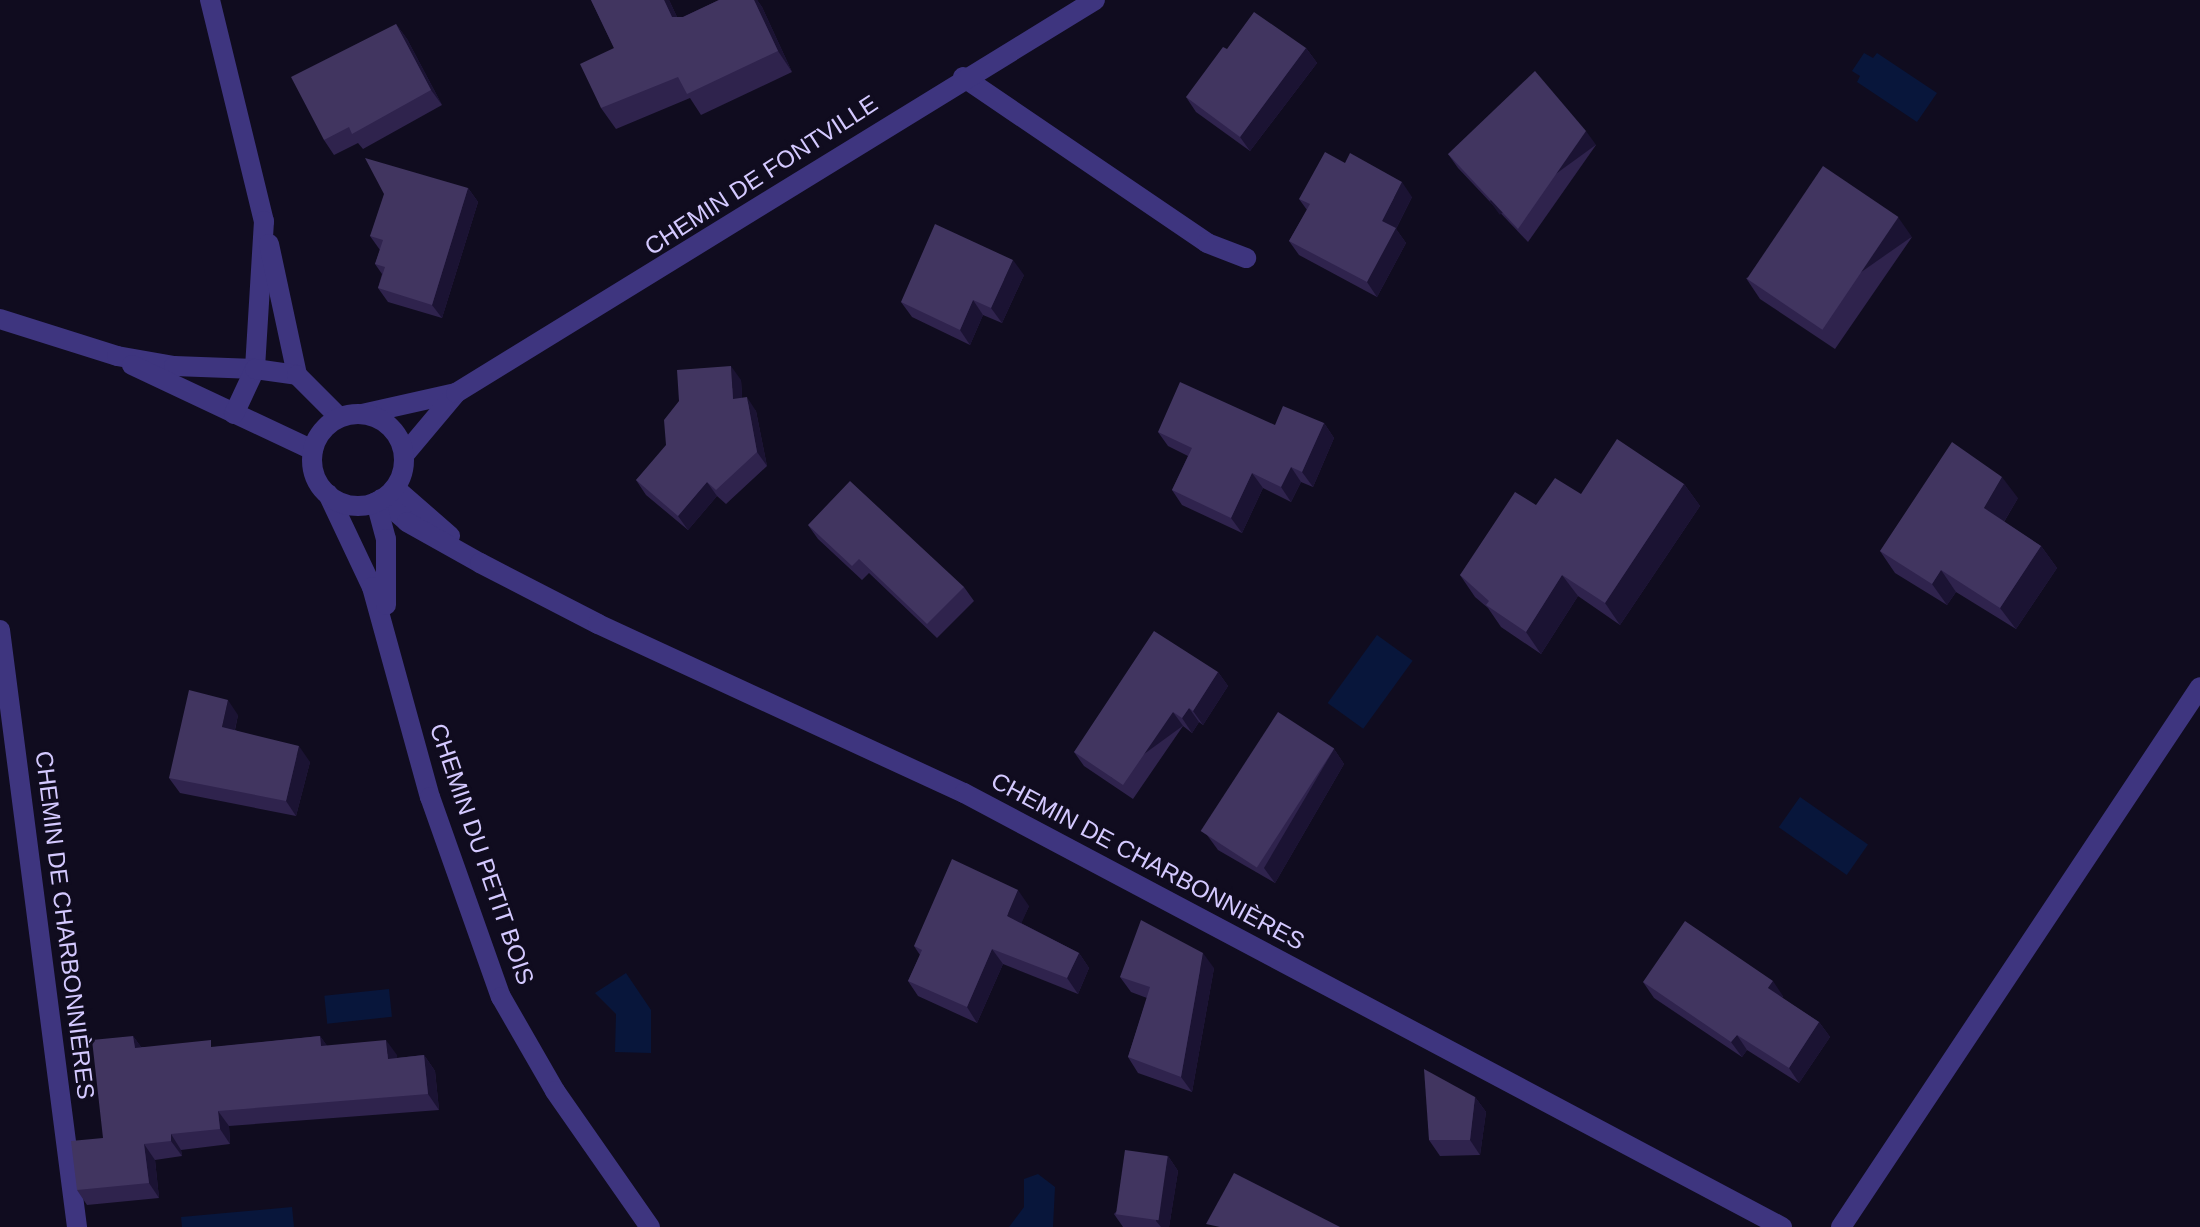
<!DOCTYPE html>
<html>
<head>
<meta charset="utf-8">
<style>
	body { margin:0 }
	#map { position:relative; width:2200px; height:1227px; overflow:hidden; background:#100c1f; font-family:Arial,sans-serif }
	div>[style] { position:absolute }
	.water>* { inset:0; background:#08163b; transform-origin:0 0 }
	.service>* { height:20px; margin:-10px; padding:0 10px; transform-origin:10px; border-radius:10px; background:#3e357f }
	.minor>* { height:20px; margin:-10px; padding:0 10px; transform-origin:10px; border-radius:10px; background:#3e357f }
	.tertiary>* { height:20px; margin:-10px; padding:0 10px; transform-origin:10px; border-radius:10px; background:#3e357f }
	.tertiary>.ring { margin:-10px; padding:0; box-sizing:content-box; background:none; border:20px solid #3e357f; border-radius:50% }
	.wall>* { inset:0; background:#2f234d }
	.shaded-wall>* { inset:0; background:#1b1333; transform-origin:0 0 }
	.building>* { inset:0; background:#413560; transform-origin:0 0 }
	span { translate:-50% -50%; white-space:nowrap; text-align:center; line-height:1.15; -webkit-text-stroke:6px #100c1f; paint-order:stroke }
	.street-label { font-size:24px; color:#d4c9ff }
</style>
</head>
<body>
<div id="map">
	<div class="water">
		<i style="clip-path:polygon(1864px 53px,1873px 58px,1877px 53px,1937px 93px,1917px 122px,1857px 82px,1860px 76px,1852px 71px)"></i>
		<i style="left:1377px;top:635px;width:44px;height:84px;rotate:36deg"></i>
		<i style="left:1800px;top:797px;width:83px;height:37px;rotate:35deg"></i>
		<i style="clip-path:polygon(626px 973px,651px 1010px,651px 1053px,615px 1052px,616px 1014px,595px 993px)"></i>
		<i style="left:389px;top:989px;width:28px;height:65px;rotate:84deg"></i>
		<i style="clip-path:polygon(1038px 1174px,1055px 1187px,1053px 1227px,1009px 1227px,1024px 1207px,1024px 1179px)"></i>
		<i style="clip-path:polygon(292px 1207px,294px 1227px,182px 1227px,181px 1217px)"></i>
	</div>
	<div class="service">
		<i style="left:0;top:630px;width:602px;rotate:82.65deg"></i>
		<i style="left:1841px;top:1227px;width:648px;rotate:-56.38deg"></i>
	</div>
	<div class="minor">
		<i style="left:210px;top:0;width:228px;rotate:76.3deg"></i>
		<i style="left:264px;top:221px;width:148px;rotate:93.5deg"></i>
		<i style="left:963px;top:77px;width:295px;rotate:34.2deg"></i>
		<i style="left:1207px;top:243px;width:42px;rotate:21deg"></i>
		<i style="left:269px;top:244px;width:134px;rotate:77.9deg"></i>
		<i style="left:362px;top:414px;width:96px;rotate:-12.6deg"></i>
		<i style="left:404px;top:455px;width:81px;rotate:-50deg"></i>
		<i style="left:456px;top:393px;width:750px;rotate:-31.59deg"></i>
		<i style="left:395px;top:488px;width:73px;rotate:41.1deg"></i>
		<i style="left:328px;top:494px;width:103px;rotate:64.7deg"></i>
		<i style="left:372px;top:587px;width:218px;rotate:74.6deg"></i>
		<i style="left:430px;top:797px;width:212px;rotate:70.5deg"></i>
		<i style="left:501px;top:997px;width:108px;rotate:60.1deg"></i>
		<i style="left:555px;top:1091px;width:166px;rotate:55.1deg"></i>
		<i style="left:381px;top:499px;width:35px;rotate:41deg"></i>
		<i style="left:407px;top:522px;width:84px;rotate:29.3deg"></i>
		<i style="left:480px;top:563px;width:133px;rotate:27.3deg"></i>
		<i style="left:598px;top:624px;width:403px;rotate:24.8deg"></i>
		<i style="left:964px;top:793px;width:926px;rotate:27.95deg"></i>
		<i style="left:376px;top:502px;width:38px;rotate:75deg"></i>
		<i style="left:386px;top:539px;width:66px;rotate:90deg"></i>
	</div>
	<div class="tertiary">
		<i style="left:0;top:319px;width:123px;rotate:17.5deg"></i>
		<i style="left:117px;top:356px;width:58px;rotate:10deg"></i>
		<i style="left:174px;top:366px;width:81px;rotate:2.1deg"></i>
		<i style="left:132px;top:365px;width:200px;rotate:25.2deg"></i>
		<i style="left:234px;top:414px;width:50px;rotate:-65deg"></i>
		<i style="left:255px;top:369px;width:42px;rotate:8.1deg"></i>
		<i style="left:297px;top:375px;width:59px;rotate:45deg"></i>
		<i class="ring" style="left:312px;top:414px;width:72px;height:72px"></i>
	</div>
	<div class="wall">
		<i style="clip-path:polygon(591px 0,669px 0,677px 17px,683px 17px,719px 0,757px 0,762px 7px,792px 72px,701px 115px,690px 98px,616px 129px,601px 108px,614px 48px)"></i>
		<i style="clip-path:polygon(396px 24px,407px 39px,442px 105px,363px 149px,358px 143px,334px 155px,324px 140px)"></i>
		<i style="clip-path:polygon(1306px 48px,1317px 63px,1250px 151px,1196px 112px,1186px 97px)"></i>
		<i style="clip-path:polygon(1596px 145px,1528px 242px,1458px 168px,1448px 154px)"></i>
		<i style="clip-path:polygon(468px 188px,478px 202px,442px 318px,388px 302px,378px 288px,382px 274px,375px 264px,380px 250px,370px 236px)"></i>
		<i style="clip-path:polygon(1412px 197px,1396px 229px,1406px 243px,1377px 297px,1299px 255px,1289px 241px,1307px 210px,1299px 199px)"></i>
		<i style="clip-path:polygon(1912px 237px,1835px 349px,1760px 299px,1746px 278px)"></i>
		<i style="clip-path:polygon(1024px 275px,1002px 323px,983px 315px,970px 345px,912px 317px,901px 302px)"></i>
		<i style="clip-path:polygon(741px 380px,742px 398px,756px 411px,767px 466px,726px 504px,717px 496px,688px 530px,646px 495px,636px 480px)"></i>
		<i style="clip-path:polygon(1324px 423px,1334px 438px,1313px 487px,1301px 482px,1291px 502px,1263px 488px,1242px 533px,1182px 505px,1172px 490px,1188px 456px,1168px 446px,1158px 432px,1275px 425px)"></i>
		<i style="clip-path:polygon(1684px 484px,1700px 506px,1620px 625px,1578px 596px,1541px 654px,1501px 627px,1488px 608px,1475px 597px,1460px 575px,1536px 505px,1581px 494px)"></i>
		<i style="clip-path:polygon(2018px 498px,2004px 522px,2041px 546px,2057px 568px,2016px 629px,1956px 592px,1947px 605px,1895px 573px,1880px 551px)"></i>
		<i style="clip-path:polygon(808px 525px,964px 587px,974px 601px,937px 638px,869px 573px,862px 580px,818px 539px)"></i>
		<i style="clip-path:polygon(1218px 672px,1228px 686px,1203px 725px,1199px 722px,1192px 733px,1183px 726px,1133px 799px,1084px 766px,1074px 752px)"></i>
		<i style="clip-path:polygon(238px 715px,235px 730px,310px 762px,296px 816px,180px 793px,169px 778px)"></i>
		<i style="clip-path:polygon(1334px 749px,1344px 764px,1275px 883px,1218px 850px,1207px 835px)"></i>
		<i style="clip-path:polygon(1029px 906px,1021px 923px,1079px 953px,1089px 968px,1078px 994px,1003px 964px,977px 1023px,918px 996px,908px 981px,920px 955px,914px 946px)"></i>
		<i style="clip-path:polygon(1214px 968px,1192px 1092px,1138px 1073px,1128px 1057px,1147px 998px,1131px 992px,1120px 977px)"></i>
		<i style="clip-path:polygon(1643px 982px,1783px 996px,1782px 998px,1819px 1022px,1830px 1037px,1799px 1083px,1747px 1050px,1742px 1057px,1654px 998px)"></i>
		<i style="clip-path:polygon(133px 1036px,141px 1047px,215px 1047px,320px 1036px,327px 1046px,397px 1055px,397px 1058px,424px 1055px,435px 1071px,439px 1110px,229px 1126px,230px 1144px,181px 1150px,182px 1156px,155px 1160px,159px 1198px,87px 1205px,77px 1190px,103px 1138px)"></i>
		<i style="clip-path:polygon(1475px 1097px,1486px 1112px,1480px 1155px,1440px 1156px,1429px 1140px)"></i>
		<i style="clip-path:polygon(1168px 1156px,1178px 1171px,1169px 1227px,1123px 1227px,1114px 1214px)"></i>
	</div>
	<div class="shaded-wall">
		<i style="clip-path:polygon(664px 0,669px 0,687px 38px,672px 17px)"></i>
		<i style="clip-path:polygon(754px 0,757px 0,762px 7px,792px 72px,778px 51px)"></i>
		<i style="clip-path:polygon(396px 24px,407px 39px,442px 105px,431px 90px)"></i>
		<i style="clip-path:polygon(1306px 48px,1317px 63px,1250px 151px,1240px 137px)"></i>
		<i style="left:1586px;top:131px;width:17px;height:119px;rotate:54deg"></i>
		<i style="clip-path:polygon(1402px 182px,1412px 197px,1396px 229px,1406px 243px,1377px 297px,1367px 282px,1382px 221px)"></i>
		<i style="clip-path:polygon(468px 188px,478px 202px,442px 318px,432px 305px)"></i>
		<i style="left:1898px;top:217px;width:24px;height:136px;rotate:55deg"></i>
		<i style="clip-path:polygon(1013px 260px,1024px 275px,1002px 323px,991px 308px)"></i>
		<i style="clip-path:polygon(973px 300px,983px 315px,970px 345px,960px 330px)"></i>
		<i style="clip-path:polygon(731px 366px,741px 380px,743px 413px,733px 399px)"></i>
		<i style="clip-path:polygon(747px 397px,756px 411px,767px 466px,757px 452px)"></i>
		<i style="clip-path:polygon(1324px 423px,1334px 438px,1313px 487px,1302px 472px)"></i>
		<i style="clip-path:polygon(1291px 467px,1301px 482px,1291px 502px,1281px 487px)"></i>
		<i style="clip-path:polygon(1252px 473px,1263px 488px,1242px 533px,1231px 518px)"></i>
		<i style="clip-path:polygon(2002px 477px,2018px 498px,1999px 530px,1984px 508px)"></i>
		<i style="clip-path:polygon(707px 482px,717px 496px,688px 530px,678px 516px)"></i>
		<i style="clip-path:polygon(1684px 484px,1700px 506px,1620px 625px,1605px 603px)"></i>
		<i style="clip-path:polygon(2041px 546px,2057px 568px,2016px 629px,2000px 608px)"></i>
		<i style="clip-path:polygon(1941px 570px,1956px 592px,1947px 605px,1932px 584px)"></i>
		<i style="clip-path:polygon(1562px 575px,1578px 596px,1541px 654px,1526px 632px)"></i>
		<i style="clip-path:polygon(1218px 672px,1228px 686px,1203px 725px,1193px 711px)"></i>
		<i style="clip-path:polygon(228px 700px,238px 715px,232px 742px,222px 727px)"></i>
		<i style="clip-path:polygon(1189px 708px,1199px 722px,1192px 733px,1182px 718px)"></i>
		<i style="left:1173px;top:712px;width:17px;height:88px;rotate:54deg"></i>
		<i style="clip-path:polygon(299px 746px,310px 762px,296px 816px,286px 801px)"></i>
		<i style="clip-path:polygon(1334px 749px,1344px 764px,1275px 883px,1264px 868px)"></i>
		<i style="clip-path:polygon(1018px 890px,1029px 906px,1018px 931px,1007px 916px)"></i>
		<i style="clip-path:polygon(992px 949px,1003px 964px,977px 1023px,967px 1007px)"></i>
		<i style="clip-path:polygon(1079px 953px,1089px 968px,1078px 994px,1067px 978px)"></i>
		<i style="clip-path:polygon(1203px 953px,1214px 968px,1192px 1092px,1181px 1077px)"></i>
		<i style="clip-path:polygon(1773px 981px,1783px 996px,1778px 1003px,1768px 988px)"></i>
		<i style="clip-path:polygon(1819px 1022px,1830px 1037px,1799px 1083px,1789px 1068px)"></i>
		<i style="clip-path:polygon(1737px 1035px,1747px 1050px,1742px 1057px,1731px 1042px)"></i>
		<i style="clip-path:polygon(133px 1036px,144px 1051px,135px 1048px)"></i>
		<i style="clip-path:polygon(320px 1036px,331px 1051px,321px 1046px)"></i>
		<i style="clip-path:polygon(386px 1040px,397px 1055px,399px 1074px,388px 1059px)"></i>
		<i style="clip-path:polygon(424px 1055px,435px 1071px,439px 1110px,428px 1094px)"></i>
		<i style="clip-path:polygon(1475px 1097px,1486px 1112px,1480px 1155px,1470px 1140px)"></i>
		<i style="clip-path:polygon(218px 1111px,229px 1126px,230px 1144px,220px 1129px)"></i>
		<i style="clip-path:polygon(171px 1134px,181px 1150px,182px 1156px,171px 1141px)"></i>
		<i style="clip-path:polygon(144px 1144px,155px 1160px,159px 1198px,149px 1183px)"></i>
		<i style="clip-path:polygon(1168px 1156px,1178px 1171px,1169px 1227px,1161px 1227px,1156px 1221px)"></i>
	</div>
	<div class="building">
		<i style="clip-path:polygon(591px 0,664px 0,672px 17px,683px 17px,719px 0,754px 0,778px 51px,687px 94px,678px 77px,601px 108px,580px 64px,614px 48px)"></i>
		<i style="clip-path:polygon(1254px 12px,1306px 48px,1240px 137px,1186px 97px,1223px 47px,1227px 49px)"></i>
		<i style="clip-path:polygon(396px 24px,431px 90px,352px 134px,349px 127px,324px 140px,291px 77px)"></i>
		<i style="clip-path:polygon(1535px 71px,1586px 131px,1518px 229px,1448px 154px)"></i>
		<i style="clip-path:polygon(1325px 152px,1345px 163px,1350px 153px,1402px 182px,1382px 221px,1396px 228px,1367px 282px,1289px 241px,1310px 204px,1299px 199px)"></i>
		<i style="clip-path:polygon(365px 158px,468px 188px,432px 305px,378px 288px,385px 267px,375px 264px,383px 240px,370px 236px,384px 194px)"></i>
		<i style="left:1823px;top:166px;width:91px;height:136px;rotate:34deg"></i>
		<i style="clip-path:polygon(935px 224px,1013px 260px,991px 308px,973px 300px,960px 330px,901px 302px)"></i>
		<i style="clip-path:polygon(731px 366px,733px 399px,747px 397px,757px 452px,716px 490px,707px 482px,678px 516px,636px 480px,666px 445px,664px 420px,679px 401px,677px 370px)"></i>
		<i style="clip-path:polygon(1180px 382px,1275px 425px,1283px 406px,1324px 423px,1302px 472px,1291px 467px,1281px 487px,1252px 473px,1231px 518px,1172px 490px,1192px 448px,1158px 432px)"></i>
		<i style="clip-path:polygon(1617px 439px,1684px 484px,1605px 603px,1562px 575px,1526px 632px,1486px 605px,1489px 601px,1460px 575px,1515px 492px,1536px 505px,1555px 478px,1581px 494px)"></i>
		<i style="clip-path:polygon(1952px 442px,2002px 477px,1984px 508px,2041px 546px,2000px 608px,1941px 570px,1932px 584px,1880px 551px)"></i>
		<i style="clip-path:polygon(850px 481px,964px 587px,927px 624px,859px 559px,852px 566px,808px 525px)"></i>
		<i style="clip-path:polygon(1154px 631px,1218px 672px,1193px 711px,1189px 708px,1182px 718px,1173px 712px,1123px 785px,1074px 752px)"></i>
		<i style="clip-path:polygon(189px 690px,228px 700px,222px 727px,299px 746px,286px 801px,169px 778px)"></i>
		<i style="left:1278px;top:712px;width:67px;height:142px;rotate:33deg"></i>
		<i style="clip-path:polygon(952px 859px,1018px 890px,1007px 916px,1079px 953px,1067px 978px,992px 949px,967px 1007px,908px 981px,922px 950px,914px 946px)"></i>
		<i style="clip-path:polygon(1141px 920px,1203px 953px,1181px 1077px,1128px 1057px,1150px 987px,1120px 977px)"></i>
		<i style="clip-path:polygon(1685px 921px,1773px 981px,1768px 988px,1819px 1022px,1789px 1068px,1737px 1035px,1731px 1042px,1643px 982px)"></i>
		<i style="clip-path:polygon(133px 1036px,135px 1048px,211px 1040px,211px 1047px,320px 1036px,321px 1046px,386px 1040px,388px 1059px,424px 1055px,428px 1094px,218px 1111px,220px 1129px,171px 1134px,171px 1141px,144px 1144px,149px 1183px,77px 1190px,71px 1141px,103px 1138px,92px 1040px)"></i>
		<i style="clip-path:polygon(1424px 1069px,1475px 1097px,1470px 1140px,1429px 1140px)"></i>
		<i style="left:1125px;top:1150px;width:43px;height:65px;rotate:8deg"></i>
		<i style="clip-path:polygon(1234px 1173px,1340px 1227px,1220px 1227px,1206px 1224px)"></i>
	</div>
	<div class="street-label">
		<span style="left:761px;top:175px;rotate:-33deg">CHEMIN DE FONTVILLE</span>
		<span style="left:482px;top:854px;rotate:71deg">CHEMIN DU PETIT BOIS</span>
		<span style="left:1148px;top:861px;rotate:28deg">CHEMIN DE CHARBONNIÈRES</span>
		<span style="left:65px;top:925px;rotate:83deg">CHEMIN DE CHARBONNIÈRES</span>
	</div>
</div>
</body>
</html>
